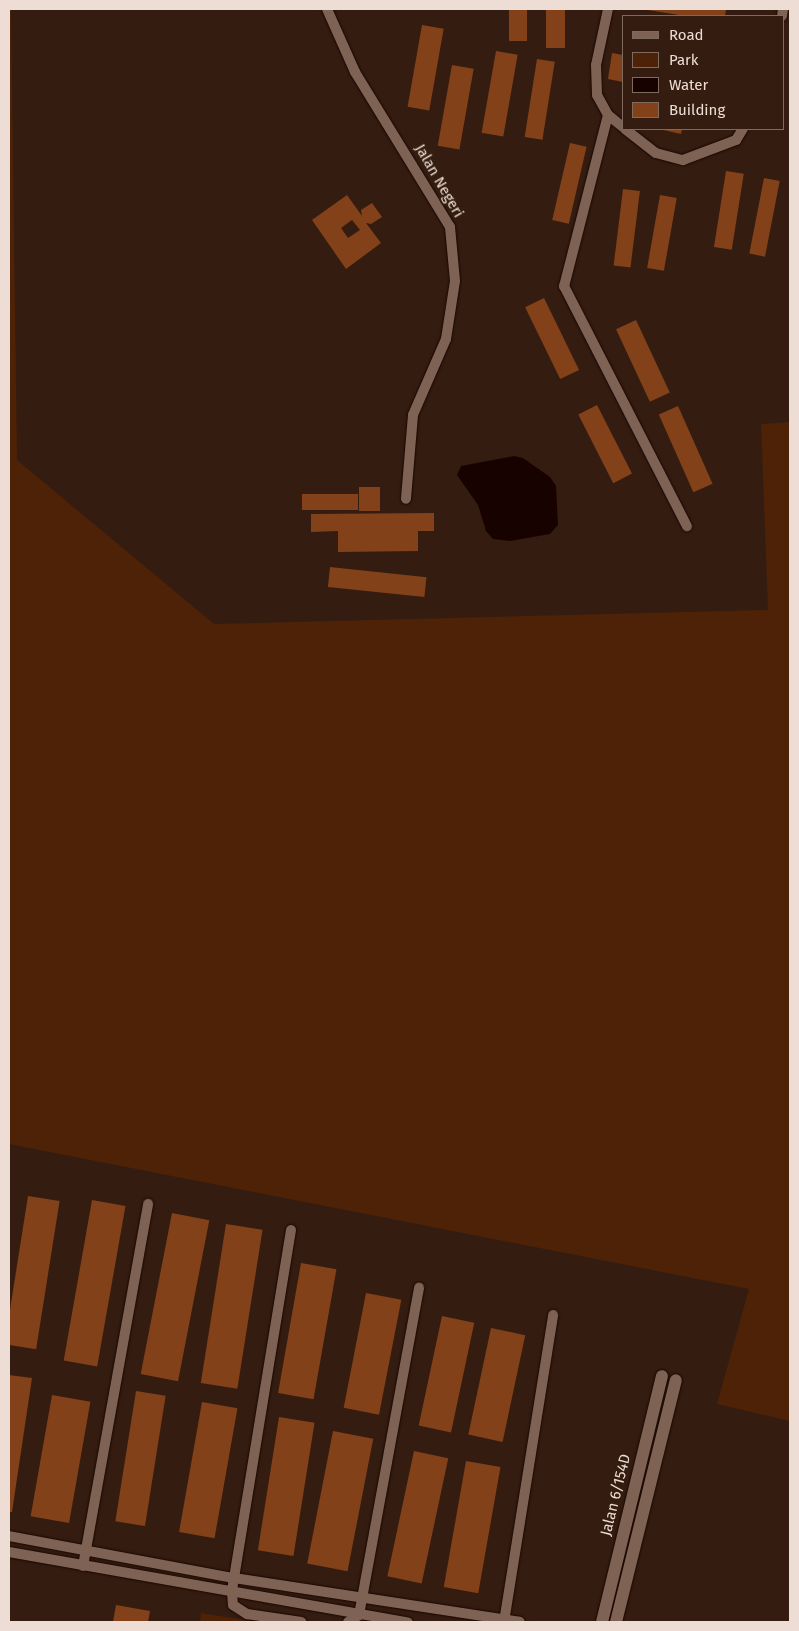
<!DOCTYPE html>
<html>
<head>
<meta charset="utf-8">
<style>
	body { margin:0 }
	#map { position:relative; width:799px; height:1631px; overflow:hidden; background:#341d10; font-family:"Fira Sans",sans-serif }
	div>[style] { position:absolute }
	.green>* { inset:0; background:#4d2207 }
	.water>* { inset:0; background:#180200 }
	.building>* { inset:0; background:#824119; transform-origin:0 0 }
	.roads { filter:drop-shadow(0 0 1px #1a0600) drop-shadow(0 0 1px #1a0600) }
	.minor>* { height:10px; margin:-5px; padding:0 5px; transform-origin:5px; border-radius:5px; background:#7e6254 }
	.tertiary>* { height:12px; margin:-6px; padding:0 6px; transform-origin:6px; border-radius:6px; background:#7e6254 }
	span { translate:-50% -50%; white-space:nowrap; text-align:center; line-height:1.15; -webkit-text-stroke:4px #341d10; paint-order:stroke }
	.street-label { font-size:15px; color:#edddd5 }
	.frame { position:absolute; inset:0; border:10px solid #edddd5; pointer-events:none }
	.legend { position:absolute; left:622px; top:15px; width:162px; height:115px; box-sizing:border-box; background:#341d10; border:1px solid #7e6a5f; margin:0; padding:6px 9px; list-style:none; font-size:15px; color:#edddd5 }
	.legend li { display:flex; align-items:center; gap:10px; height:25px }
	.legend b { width:25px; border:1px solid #7e6a5f }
</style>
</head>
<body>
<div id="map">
	<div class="green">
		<i style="clip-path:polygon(9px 9px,11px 9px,17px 460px,214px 624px,768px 610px,761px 424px,790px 422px,790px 1421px,717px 1404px,749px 1289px,9px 1144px)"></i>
		<i style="clip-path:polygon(201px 1613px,257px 1622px,200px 1622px)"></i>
	</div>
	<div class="water">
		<i style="clip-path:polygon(514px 456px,523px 458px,550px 477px,556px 486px,558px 525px,550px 534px,510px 541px,493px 539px,486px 531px,478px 505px,457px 475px,461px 466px)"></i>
	</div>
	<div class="building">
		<i style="left:509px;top:9px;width:18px;height:32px"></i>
		<i style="left:546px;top:9px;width:19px;height:39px"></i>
		<i style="clip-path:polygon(726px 9px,725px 16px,685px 16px,648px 10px)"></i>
		<i style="left:422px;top:25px;width:22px;height:83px;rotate:10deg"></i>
		<i style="left:496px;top:51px;width:22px;height:83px;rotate:10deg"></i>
		<i style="clip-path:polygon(612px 53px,623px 55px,623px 82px,608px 79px)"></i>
		<i style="left:537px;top:59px;width:18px;height:79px;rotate:9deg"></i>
		<i style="left:452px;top:65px;width:22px;height:82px;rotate:10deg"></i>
		<i style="clip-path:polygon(659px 129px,682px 129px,681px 134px)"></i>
		<i style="left:570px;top:143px;width:17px;height:79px;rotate:13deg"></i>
		<i style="left:726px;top:171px;width:18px;height:77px;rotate:9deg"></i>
		<i style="left:764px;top:178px;width:16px;height:77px;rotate:11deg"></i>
		<i style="left:623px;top:189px;width:17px;height:77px;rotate:7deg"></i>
		<i style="clip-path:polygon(evenodd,347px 195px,362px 216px,361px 210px,372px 203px,382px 217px,371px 224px,366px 223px,381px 243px,346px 269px,312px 220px,347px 195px,352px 220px,360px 230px,348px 238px,341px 228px,352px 220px)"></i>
		<i style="left:660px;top:195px;width:17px;height:74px;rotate:10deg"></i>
		<i style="left:544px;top:298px;width:80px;height:21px;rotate:64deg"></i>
		<i style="left:636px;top:320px;width:80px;height:22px;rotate:65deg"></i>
		<i style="left:597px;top:405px;width:77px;height:21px;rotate:63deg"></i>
		<i style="left:678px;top:406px;width:85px;height:21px;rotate:66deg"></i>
		<i style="left:359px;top:487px;width:21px;height:24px"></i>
		<i style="left:358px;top:494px;width:16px;height:56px;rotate:90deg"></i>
		<i style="clip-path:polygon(434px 513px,434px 531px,418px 531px,418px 551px,338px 552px,338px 531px,311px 532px,311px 514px)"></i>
		<i style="left:330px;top:567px;width:97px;height:20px;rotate:6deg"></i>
		<i style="left:28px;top:1196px;width:32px;height:150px;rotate:9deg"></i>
		<i style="left:92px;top:1200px;width:34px;height:163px;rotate:10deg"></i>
		<i style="left:172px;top:1213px;width:38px;height:164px;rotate:11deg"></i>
		<i style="left:226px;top:1224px;width:37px;height:161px;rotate:9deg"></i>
		<i style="left:301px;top:1263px;width:36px;height:132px;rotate:10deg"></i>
		<i style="left:366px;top:1293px;width:36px;height:117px;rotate:11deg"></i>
		<i style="left:442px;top:1316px;width:33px;height:112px;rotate:12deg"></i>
		<i style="left:491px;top:1328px;width:35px;height:109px;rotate:12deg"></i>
		<i style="clip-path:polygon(9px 1375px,32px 1378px,12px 1512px,9px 1512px)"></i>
		<i style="left:136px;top:1391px;width:30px;height:132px;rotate:9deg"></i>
		<i style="left:52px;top:1395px;width:39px;height:123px;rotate:10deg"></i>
		<i style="left:202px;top:1402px;width:36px;height:132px;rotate:10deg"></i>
		<i style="left:279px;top:1417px;width:36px;height:135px;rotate:9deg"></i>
		<i style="left:333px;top:1431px;width:41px;height:135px;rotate:11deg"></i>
		<i style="left:414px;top:1451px;width:35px;height:128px;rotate:12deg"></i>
		<i style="left:466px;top:1461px;width:35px;height:128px;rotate:10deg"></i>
		<i style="clip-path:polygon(116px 1605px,150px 1611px,148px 1622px,113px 1622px)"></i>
	</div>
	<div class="roads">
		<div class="minor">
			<i style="left:327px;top:9px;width:69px;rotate:66deg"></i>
			<i style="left:355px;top:72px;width:182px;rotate:58.5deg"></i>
			<i style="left:450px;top:227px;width:54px;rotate:84.7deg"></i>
			<i style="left:455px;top:281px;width:59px;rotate:98.8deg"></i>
			<i style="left:446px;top:339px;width:83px;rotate:113.5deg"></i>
			<i style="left:413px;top:415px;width:84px;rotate:94.8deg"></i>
			<i style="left:608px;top:9px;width:57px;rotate:102.1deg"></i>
			<i style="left:596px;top:65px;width:30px;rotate:88deg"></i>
			<i style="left:597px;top:95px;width:23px;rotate:61deg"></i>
			<i style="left:608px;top:115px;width:19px;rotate:39deg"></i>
			<i style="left:782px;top:16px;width:7px;rotate:-82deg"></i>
			<i style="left:608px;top:115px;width:177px;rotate:104.4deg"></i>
			<i style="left:564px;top:286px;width:270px;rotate:62.9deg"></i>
			<i style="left:625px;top:129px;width:39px;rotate:38deg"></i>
			<i style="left:656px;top:153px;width:28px;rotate:15deg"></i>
			<i style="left:683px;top:160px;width:57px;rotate:-20.7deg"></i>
			<i style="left:736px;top:140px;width:13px;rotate:-58deg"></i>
			<i style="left:291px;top:1230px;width:367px;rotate:99.3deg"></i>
			<i style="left:232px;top:1592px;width:13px;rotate:86deg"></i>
			<i style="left:233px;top:1605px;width:17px;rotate:33deg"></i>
			<i style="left:247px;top:1614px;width:55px;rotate:8.4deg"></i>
			<i style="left:9px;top:1536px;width:229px;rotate:10.6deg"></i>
			<i style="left:234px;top:1578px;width:289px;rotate:8.7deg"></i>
			<i style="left:9px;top:1552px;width:405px;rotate:10deg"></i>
			<i style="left:83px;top:1566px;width:368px;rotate:-79.8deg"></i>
			<i style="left:348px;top:1622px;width:13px;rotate:-32deg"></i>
			<i style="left:359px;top:1615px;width:333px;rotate:-79.6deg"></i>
			<i style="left:504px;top:1622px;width:311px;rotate:-80.9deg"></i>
		</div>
		<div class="tertiary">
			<i style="left:602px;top:1622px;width:253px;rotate:-76.3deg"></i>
			<i style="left:616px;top:1622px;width:249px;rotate:-76.1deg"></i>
		</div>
	</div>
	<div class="street-label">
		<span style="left:439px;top:181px;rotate:60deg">Jalan Negeri</span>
		<span style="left:616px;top:1495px;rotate:-76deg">Jalan 6/154D</span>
	</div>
	<div class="frame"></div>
	<ul class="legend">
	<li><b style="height:6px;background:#7e6254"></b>Road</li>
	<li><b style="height:14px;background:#4d2207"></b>Park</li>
	<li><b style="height:14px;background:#180200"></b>Water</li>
	<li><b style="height:14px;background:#824119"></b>Building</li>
	</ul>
</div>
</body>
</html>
